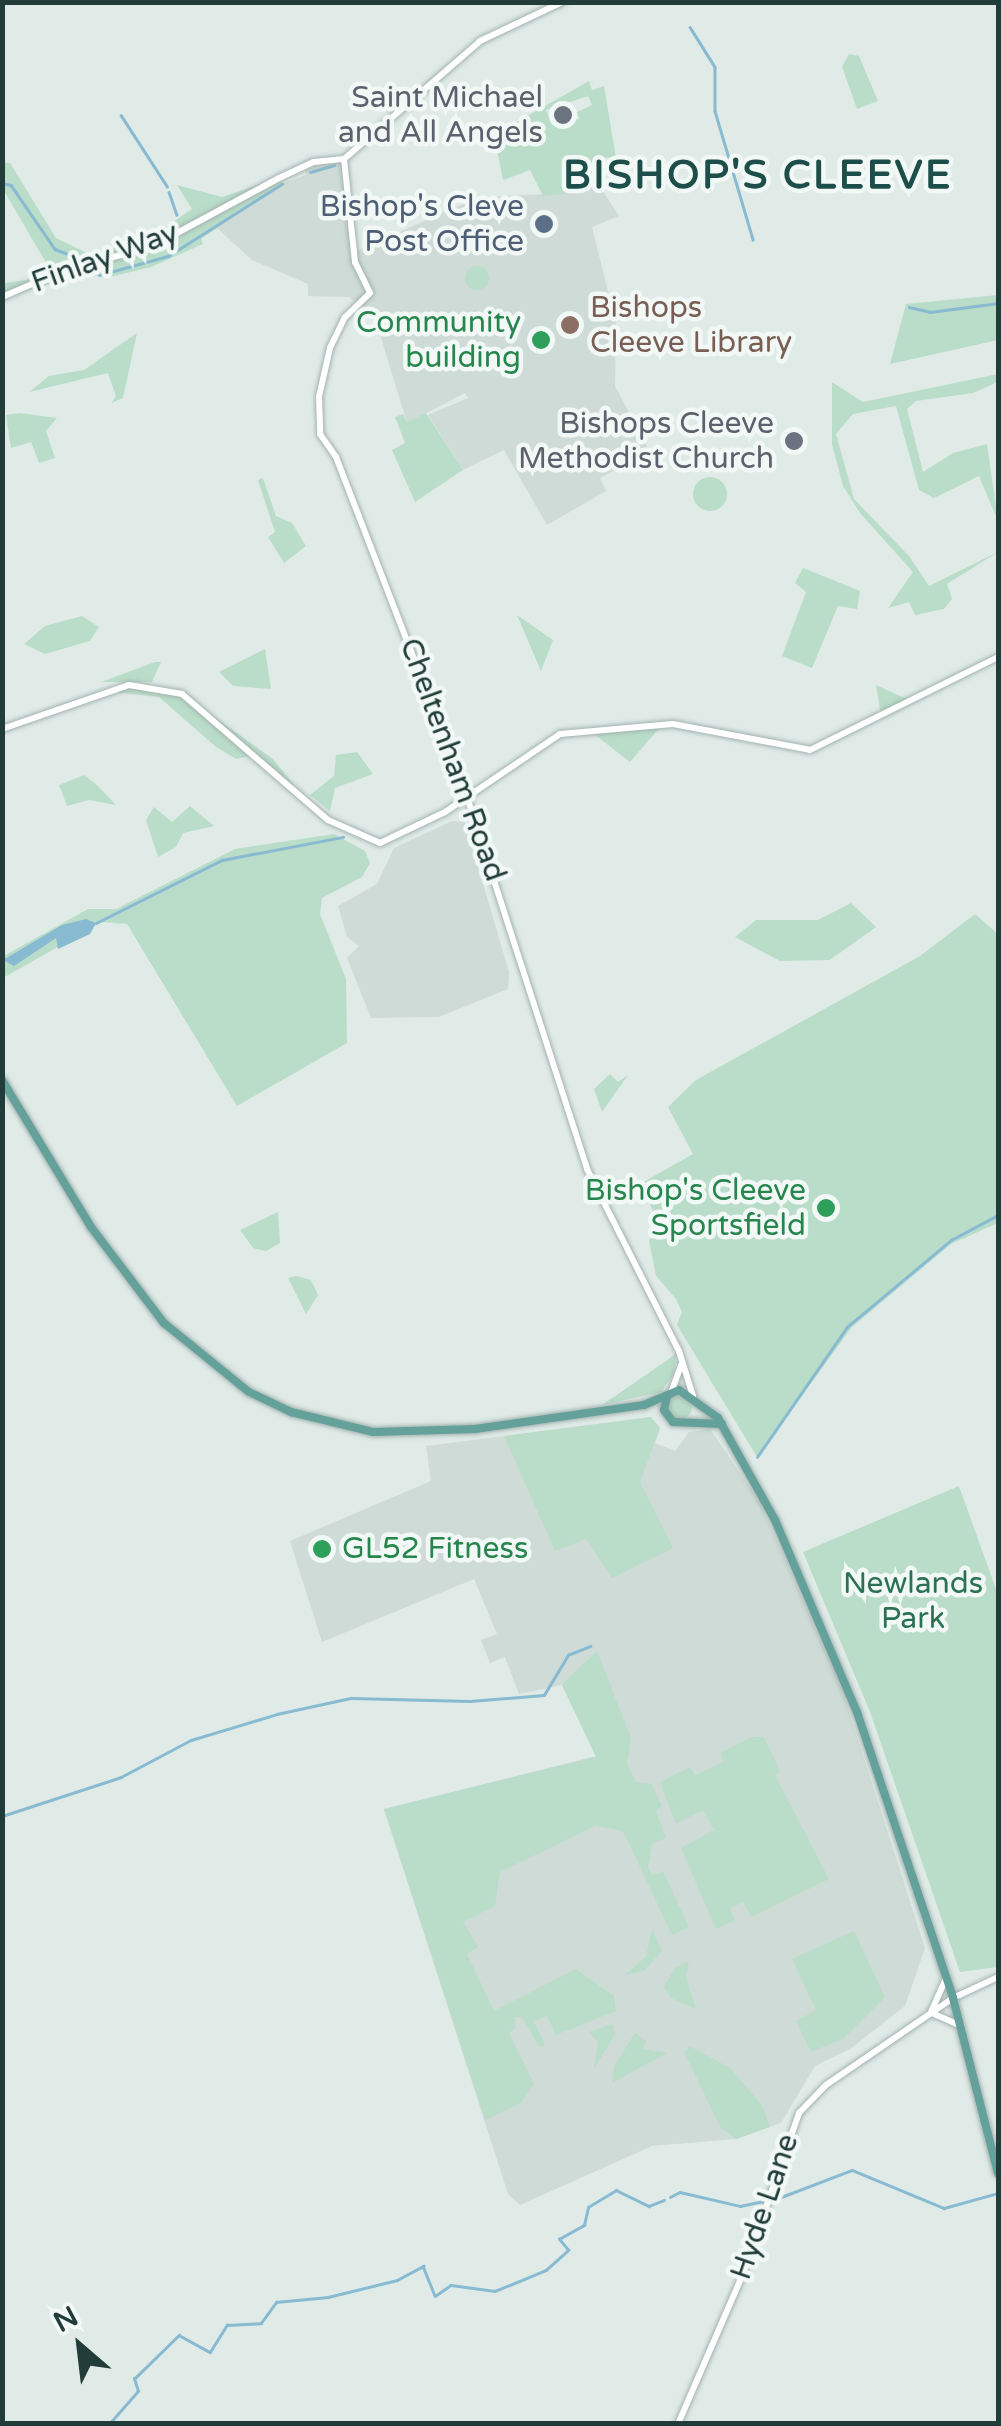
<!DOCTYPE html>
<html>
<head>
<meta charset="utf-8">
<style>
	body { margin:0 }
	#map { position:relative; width:1001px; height:2426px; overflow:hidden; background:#e0ebe8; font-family:"Varela Round",sans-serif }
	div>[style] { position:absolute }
	.built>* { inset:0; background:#cfdbd7 }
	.green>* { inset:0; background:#b9ddc8 }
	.round { border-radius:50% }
	.water>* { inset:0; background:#88bad1 }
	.stream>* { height:2.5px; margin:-1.25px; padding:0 1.25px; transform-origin:1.25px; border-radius:1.25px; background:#88bad1 }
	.roads { filter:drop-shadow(0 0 2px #a3b3b0) drop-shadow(0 0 2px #a3b3b0) }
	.minor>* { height:6px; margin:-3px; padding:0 3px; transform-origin:3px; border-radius:3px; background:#fff }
	.major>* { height:8px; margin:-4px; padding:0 4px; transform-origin:4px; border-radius:4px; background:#65a19b }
	.dots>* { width:28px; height:28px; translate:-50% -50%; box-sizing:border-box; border:5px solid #f1f8f5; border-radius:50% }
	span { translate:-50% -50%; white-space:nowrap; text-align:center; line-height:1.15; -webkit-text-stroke:9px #f1f8f5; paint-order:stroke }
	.worship-label { font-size:30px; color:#5b616d }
	.right { translate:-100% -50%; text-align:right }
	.service-label { font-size:30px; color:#4e5e75 }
	.street-label { font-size:30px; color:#213c39 }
	.education-label { font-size:30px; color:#785e54 }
	.left { translate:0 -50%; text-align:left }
	.leisure-label { font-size:30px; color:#27864d }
	.park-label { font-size:30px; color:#2b7252 }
	.district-label { font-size:40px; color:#1d4e4a; font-weight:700; letter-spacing:2.5px }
	.frame { position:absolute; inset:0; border:5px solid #213c39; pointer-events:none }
	.north { position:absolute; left:30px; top:2296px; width:100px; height:100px; -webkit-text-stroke:8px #f1f8f5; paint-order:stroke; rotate:332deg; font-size:28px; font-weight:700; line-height:40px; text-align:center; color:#213c39 }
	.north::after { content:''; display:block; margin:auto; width:35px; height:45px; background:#213c39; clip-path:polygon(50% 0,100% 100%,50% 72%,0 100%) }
</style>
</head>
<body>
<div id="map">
	<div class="built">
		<i style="clip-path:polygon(344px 159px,354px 252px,479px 197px,572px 193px,596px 181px,619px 216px,592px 227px,616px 323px,615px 386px,650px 452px,600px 478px,606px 491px,547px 525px,504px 450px,463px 470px,428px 415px,468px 398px,465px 393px,407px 423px,374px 315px,349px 297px,308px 296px,308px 284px,252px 260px,217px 228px,282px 184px,306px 175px,305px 169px)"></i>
		<i style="clip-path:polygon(452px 821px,465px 822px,509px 972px,508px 989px,439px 1017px,371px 1018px,347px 958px,359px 946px,347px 937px,338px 906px,377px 884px,394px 848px)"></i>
		<i style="clip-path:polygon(651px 1417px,660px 1428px,655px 1443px,675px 1451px,689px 1432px,710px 1429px,759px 1501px,841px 1687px,925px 1948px,905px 2006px,850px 2049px,815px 2066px,781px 2123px,736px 2139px,652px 2146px,520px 2205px,508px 2194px,384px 1809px,596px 1756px,562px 1685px,519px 1694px,505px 1657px,490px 1663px,481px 1640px,497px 1634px,474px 1579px,322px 1642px,290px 1541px,431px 1481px,426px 1446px)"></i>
	</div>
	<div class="green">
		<i style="clip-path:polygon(849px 54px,859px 56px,878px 101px,857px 109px,842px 67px)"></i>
		<i style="clip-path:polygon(evenodd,589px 81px,592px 90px,604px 86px,616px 158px,594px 157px,596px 174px,572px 175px,572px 193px,543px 196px,530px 170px,503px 180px,494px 135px,589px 81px,588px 96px,592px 105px,577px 112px,579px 119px,552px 125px,546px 110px,588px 96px)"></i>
		<i style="clip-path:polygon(3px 162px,10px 163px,56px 238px,89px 254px,147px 240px,192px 209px,177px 185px,222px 197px,279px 178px,282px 184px,201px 239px,203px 244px,151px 267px,106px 278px,88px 274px,3px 297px,3px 283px,26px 280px,48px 266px,3px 189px)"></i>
		<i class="round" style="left:465px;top:266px;width:24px;height:24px"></i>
		<i style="clip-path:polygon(998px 295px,998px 340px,890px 364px,906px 304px)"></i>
		<i style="clip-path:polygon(137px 333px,123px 398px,111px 403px,116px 396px,108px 373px,29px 392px,49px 376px,84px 370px)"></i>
		<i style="clip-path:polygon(998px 374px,998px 382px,973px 393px,916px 401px,907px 409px,923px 472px,953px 453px,987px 444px,998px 521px,979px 476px,934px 498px,919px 490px,896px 406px,853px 414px,836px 434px,854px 499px,909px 556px,929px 586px,998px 552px,947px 584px,952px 599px,944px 609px,915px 615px,909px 602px,888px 608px,913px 572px,860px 513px,843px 486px,832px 444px,832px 382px,863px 402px)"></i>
		<i style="clip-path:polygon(20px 413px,57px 418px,46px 431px,55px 458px,39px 463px,31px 442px,11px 448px,6px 415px)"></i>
		<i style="clip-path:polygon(426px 413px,463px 470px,415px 502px,392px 450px,405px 443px,395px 417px,403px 414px,407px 422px)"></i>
		<i class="round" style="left:693px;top:477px;width:34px;height:34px"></i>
		<i style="clip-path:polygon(263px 478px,276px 516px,292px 523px,306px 546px,284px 563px,268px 537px,275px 532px,258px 480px)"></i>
		<i style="clip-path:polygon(803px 568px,860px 591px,857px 609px,838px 606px,812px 668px,782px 656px,806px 592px,795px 583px)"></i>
		<i style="clip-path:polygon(517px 615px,553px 640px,541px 671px)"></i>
		<i style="clip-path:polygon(82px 616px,99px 627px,90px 641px,45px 654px,24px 644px,45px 626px)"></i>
		<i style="clip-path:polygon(265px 649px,271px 689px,233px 686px,219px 672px)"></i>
		<i style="clip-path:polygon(155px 662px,161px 662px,152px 682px,101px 682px)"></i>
		<i style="clip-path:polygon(129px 685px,182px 694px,273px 759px,312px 808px,254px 755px,236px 759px,216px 747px,159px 697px,104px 691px)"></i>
		<i style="clip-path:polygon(876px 685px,909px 700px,881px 715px)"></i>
		<i style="clip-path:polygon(662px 725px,630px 762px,590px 731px)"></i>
		<i style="clip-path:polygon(357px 752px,373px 774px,335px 788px,330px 811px,310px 795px,334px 776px,336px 755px)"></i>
		<i style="clip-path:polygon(84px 775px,97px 785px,116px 805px,89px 800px,67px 806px,59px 785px)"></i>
		<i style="clip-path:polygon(190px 806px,214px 826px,183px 833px,176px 847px,158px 857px,146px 820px,154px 807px,172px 822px)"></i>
		<i style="clip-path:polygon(334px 834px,365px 851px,370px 863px,362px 877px,322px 898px,320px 914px,346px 979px,347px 1043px,237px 1106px,127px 924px,102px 922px,3px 978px,2px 957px,88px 909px,116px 909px,235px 849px)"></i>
		<i style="clip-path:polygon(851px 903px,876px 927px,830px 960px,780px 961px,735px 937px,756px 920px,818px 920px)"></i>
		<i style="clip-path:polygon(975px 914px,998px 934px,998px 1223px,951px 1244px,852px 1327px,757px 1457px,677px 1325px,682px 1312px,676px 1299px,656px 1276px,649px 1240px,663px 1231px,640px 1184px,693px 1154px,668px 1107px,696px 1080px,920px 956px)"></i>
		<i style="clip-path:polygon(610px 1074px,618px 1082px,628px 1075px,602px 1112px,594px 1089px)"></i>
		<i style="clip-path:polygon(278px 1212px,280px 1243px,266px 1251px,253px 1248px,240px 1230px)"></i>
		<i style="clip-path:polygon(296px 1276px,311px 1280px,318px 1295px,306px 1314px,288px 1278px)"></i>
		<i style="clip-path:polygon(676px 1354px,674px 1374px,661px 1392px,602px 1405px)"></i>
		<i class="round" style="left:668px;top:1395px;width:24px;height:24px"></i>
		<i style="clip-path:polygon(651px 1417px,660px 1428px,640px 1482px,673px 1548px,612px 1578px,586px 1539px,555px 1551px,504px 1436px)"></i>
		<i style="clip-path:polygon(959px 1486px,998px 1595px,998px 1967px,960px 1972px,870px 1712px,803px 1552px)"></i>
		<i style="clip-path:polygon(597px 1651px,631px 1738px,627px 1764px,636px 1782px,652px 1784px,662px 1806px,656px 1811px,666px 1838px,652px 1844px,648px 1868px,652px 1875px,663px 1871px,689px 1927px,672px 1935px,624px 1833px,614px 1829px,595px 1826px,500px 1872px,495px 1906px,463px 1922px,478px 1947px,467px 1954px,494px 2011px,576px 1969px,614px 1996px,616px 2011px,556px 2035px,547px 2016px,534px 2021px,545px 2045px,539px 2047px,522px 2017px,514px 2017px,516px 2027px,509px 2033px,534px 2084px,521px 2103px,485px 2120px,384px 1809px,596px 1757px,562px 1685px)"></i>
		<i style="clip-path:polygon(752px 1737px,764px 1737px,780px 1771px,775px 1775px,829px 1879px,751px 1917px,743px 1902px,730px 1908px,735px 1920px,716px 1929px,681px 1848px,714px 1830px,703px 1810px,676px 1824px,660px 1782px,690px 1767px,695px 1775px,724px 1762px,720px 1753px)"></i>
		<i style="clip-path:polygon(652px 1930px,662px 1951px,645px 1970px,624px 1976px,646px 1956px)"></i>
		<i style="clip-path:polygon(854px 1931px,885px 1997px,843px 2039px,811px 2052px,796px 2021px,816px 2010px,792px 1959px)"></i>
		<i style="clip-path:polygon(689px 1961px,686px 1978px,696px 2009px,671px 1998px,664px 1987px,675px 1968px)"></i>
		<i style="clip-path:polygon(613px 2024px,615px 2035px,594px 2068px,598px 2042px,589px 2032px)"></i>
		<i style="clip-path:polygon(635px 2033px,646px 2041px,643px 2049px,667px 2053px,612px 2083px,614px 2066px)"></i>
		<i style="clip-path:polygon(690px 2046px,730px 2068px,762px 2105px,770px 2127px,736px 2139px,721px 2128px,684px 2052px)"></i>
	</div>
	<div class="water">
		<i style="clip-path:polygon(86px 919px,96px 923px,90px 934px,58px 949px,56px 938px,14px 966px,3px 960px,62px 925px)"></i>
	</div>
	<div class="stream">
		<i style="left:690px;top:27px;width:47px;rotate:58deg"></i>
		<i style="left:715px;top:67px;width:44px;rotate:90deg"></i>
		<i style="left:715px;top:111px;width:134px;rotate:73.5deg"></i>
		<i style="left:121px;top:115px;width:85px;rotate:57.1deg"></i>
		<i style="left:310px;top:172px;width:25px;rotate:-16deg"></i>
		<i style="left:2px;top:183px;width:9px;rotate:13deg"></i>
		<i style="left:11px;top:185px;width:78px;rotate:55.5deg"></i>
		<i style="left:55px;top:249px;width:22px;rotate:21deg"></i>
		<i style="left:169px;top:192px;width:24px;rotate:71deg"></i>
		<i style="left:99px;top:275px;width:72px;rotate:-15.4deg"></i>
		<i style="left:168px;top:256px;width:135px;rotate:-32.3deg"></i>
		<i style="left:909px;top:307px;width:22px;rotate:13deg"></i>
		<i style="left:930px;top:312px;width:69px;rotate:-7.5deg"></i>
		<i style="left:96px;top:923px;width:141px;rotate:-26.6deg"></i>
		<i style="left:222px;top:860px;width:123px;rotate:-10.8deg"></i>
		<i style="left:757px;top:1457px;width:158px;rotate:-55.3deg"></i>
		<i style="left:847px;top:1327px;width:136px;rotate:-39.9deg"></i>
		<i style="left:951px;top:1240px;width:53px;rotate:-28deg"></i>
		<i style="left:2px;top:1816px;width:125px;rotate:-18.1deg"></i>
		<i style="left:121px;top:1777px;width:79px;rotate:-27.9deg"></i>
		<i style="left:191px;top:1740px;width:90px;rotate:-16.8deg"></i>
		<i style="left:277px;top:1714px;width:76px;rotate:-12.2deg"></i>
		<i style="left:351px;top:1698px;width:119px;rotate:1.4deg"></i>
		<i style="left:470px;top:1701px;width:74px;rotate:-4.6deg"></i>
		<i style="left:544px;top:1695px;width:47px;rotate:-59deg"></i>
		<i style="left:568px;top:1655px;width:24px;rotate:-22deg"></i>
		<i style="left:670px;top:2197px;width:11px;rotate:-27deg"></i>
		<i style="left:680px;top:2192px;width:62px;rotate:13.1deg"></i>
		<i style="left:740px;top:2206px;width:25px;rotate:-12deg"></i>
		<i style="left:776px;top:2199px;width:81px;rotate:-20.9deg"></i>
		<i style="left:852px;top:2170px;width:100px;rotate:22.4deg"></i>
		<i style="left:944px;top:2208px;width:56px;rotate:-15.5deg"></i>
		<i style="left:109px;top:2424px;width:44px;rotate:-48.7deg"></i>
		<i style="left:138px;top:2391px;width:13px;rotate:-108deg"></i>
		<i style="left:134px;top:2379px;width:63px;rotate:-44.4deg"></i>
		<i style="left:179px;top:2335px;width:35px;rotate:29deg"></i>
		<i style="left:210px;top:2352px;width:32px;rotate:-58deg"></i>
		<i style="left:227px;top:2325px;width:34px;rotate:-3deg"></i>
		<i style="left:261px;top:2323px;width:26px;rotate:-54deg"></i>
		<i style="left:276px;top:2302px;width:52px;rotate:-5.5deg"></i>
		<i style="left:328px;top:2297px;width:71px;rotate:-13.8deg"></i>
		<i style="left:397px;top:2280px;width:30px;rotate:-28deg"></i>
		<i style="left:423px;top:2266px;width:32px;rotate:68deg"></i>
		<i style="left:435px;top:2296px;width:19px;rotate:-35deg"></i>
		<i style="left:451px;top:2285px;width:44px;rotate:7.8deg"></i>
		<i style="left:495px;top:2291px;width:55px;rotate:-22.4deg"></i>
		<i style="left:546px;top:2270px;width:30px;rotate:-42deg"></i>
		<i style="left:568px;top:2250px;width:14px;rotate:-129deg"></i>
		<i style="left:559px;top:2239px;width:29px;rotate:-29deg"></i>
		<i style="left:584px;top:2225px;width:18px;rotate:-77deg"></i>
		<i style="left:588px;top:2207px;width:33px;rotate:-31deg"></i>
		<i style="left:616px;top:2190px;width:37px;rotate:26deg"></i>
		<i style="left:649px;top:2206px;width:16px;rotate:-22deg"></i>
	</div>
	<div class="roads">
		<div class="minor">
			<i style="left:344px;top:159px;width:104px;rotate:83.9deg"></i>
			<i style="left:355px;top:262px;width:34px;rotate:64deg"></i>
			<i style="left:370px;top:293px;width:35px;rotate:136deg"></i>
			<i style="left:345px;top:317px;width:34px;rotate:116deg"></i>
			<i style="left:330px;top:348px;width:50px;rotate:102.7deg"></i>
			<i style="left:319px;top:397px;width:37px;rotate:88deg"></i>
			<i style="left:320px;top:434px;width:28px;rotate:55deg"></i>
			<i style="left:336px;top:457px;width:364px;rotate:68.9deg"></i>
			<i style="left:467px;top:797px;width:391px;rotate:72.1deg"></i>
			<i style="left:587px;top:1169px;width:204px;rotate:63.2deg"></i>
			<i style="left:679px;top:1351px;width:47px;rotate:72.7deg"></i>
			<i style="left:344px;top:159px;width:180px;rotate:-40.9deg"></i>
			<i style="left:480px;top:41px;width:91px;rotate:-25.4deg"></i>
			<i style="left:2px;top:297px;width:68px;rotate:-23.5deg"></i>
			<i style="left:64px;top:270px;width:90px;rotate:-14.8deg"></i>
			<i style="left:151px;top:247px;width:145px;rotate:-28.3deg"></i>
			<i style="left:279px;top:178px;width:38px;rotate:-25deg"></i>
			<i style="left:314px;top:162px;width:30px;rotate:-6deg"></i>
			<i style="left:2px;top:729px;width:134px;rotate:-19.1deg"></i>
			<i style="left:129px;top:685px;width:54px;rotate:9.6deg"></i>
			<i style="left:182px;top:694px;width:193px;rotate:40.8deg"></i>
			<i style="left:328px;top:820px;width:57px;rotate:23.9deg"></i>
			<i style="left:380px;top:843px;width:72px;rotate:-25.5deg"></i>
			<i style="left:445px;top:812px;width:139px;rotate:-34.1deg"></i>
			<i style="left:560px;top:734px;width:113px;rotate:-5.1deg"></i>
			<i style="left:673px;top:724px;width:139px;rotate:10.7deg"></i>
			<i style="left:810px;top:750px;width:210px;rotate:-26.3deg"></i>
			<i style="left:671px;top:1393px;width:30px;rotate:-70deg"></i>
			<i style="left:931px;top:2012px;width:37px;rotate:-66deg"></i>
			<i style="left:932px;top:2013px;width:32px;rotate:24deg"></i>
			<i style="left:678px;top:2424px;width:161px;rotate:-66.6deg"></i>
			<i style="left:742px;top:2276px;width:173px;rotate:-70.7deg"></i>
			<i style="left:799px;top:2113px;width:39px;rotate:-46deg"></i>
			<i style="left:826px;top:2085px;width:154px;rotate:-34.4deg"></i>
			<i style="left:953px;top:1998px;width:50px;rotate:-25deg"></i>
		</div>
		<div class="major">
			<i style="left:2px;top:1080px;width:172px;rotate:58.8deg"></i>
			<i style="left:91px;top:1227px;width:121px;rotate:52.8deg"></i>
			<i style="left:164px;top:1323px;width:109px;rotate:39.1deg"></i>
			<i style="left:249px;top:1392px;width:47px;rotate:25.5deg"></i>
			<i style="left:291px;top:1412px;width:84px;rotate:13.7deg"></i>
			<i style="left:373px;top:1432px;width:102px;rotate:-1.7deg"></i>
			<i style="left:475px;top:1429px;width:171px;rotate:-8.1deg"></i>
			<i style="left:644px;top:1405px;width:38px;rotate:-23deg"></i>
			<i style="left:679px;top:1390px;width:48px;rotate:35.7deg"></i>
			<i style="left:718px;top:1418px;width:117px;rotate:60.8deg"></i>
			<i style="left:775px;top:1520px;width:209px;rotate:66.9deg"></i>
			<i style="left:857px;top:1712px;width:302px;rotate:71.4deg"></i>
			<i style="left:953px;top:1998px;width:181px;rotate:75.6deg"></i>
			<i style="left:667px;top:1396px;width:14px;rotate:102deg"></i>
			<i style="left:664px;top:1410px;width:15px;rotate:53deg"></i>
			<i style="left:673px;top:1422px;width:49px;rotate:2.3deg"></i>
		</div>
	</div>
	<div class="dots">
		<i style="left:563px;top:115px;background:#6b7280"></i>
		<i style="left:544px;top:224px;background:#5c6f8a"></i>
		<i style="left:570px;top:325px;background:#8d6e63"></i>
		<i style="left:541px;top:340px;background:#2e9e5b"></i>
		<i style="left:794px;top:441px;background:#6b7280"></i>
		<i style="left:826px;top:1208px;background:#2e9e5b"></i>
		<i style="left:322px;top:1549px;background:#2e9e5b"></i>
	</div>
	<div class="worship-label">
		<span class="right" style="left:543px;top:115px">Saint Michael<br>and All Angels</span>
		<span class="right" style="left:774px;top:441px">Bishops Cleeve<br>Methodist Church</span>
	</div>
	<div class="service-label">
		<span class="right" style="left:524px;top:224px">Bishop's Cleve<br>Post Office</span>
	</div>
	<div class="street-label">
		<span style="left:105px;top:258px;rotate:-20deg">Finlay Way</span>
		<span style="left:452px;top:760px;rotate:70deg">Cheltenham Road</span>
		<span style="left:765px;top:2207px;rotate:-71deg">Hyde Lane</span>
	</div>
	<div class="education-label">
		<span class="left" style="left:590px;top:325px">Bishops<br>Cleeve Library</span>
	</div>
	<div class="leisure-label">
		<span class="right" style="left:521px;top:340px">Community<br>building</span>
		<span class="right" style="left:806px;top:1208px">Bishop's Cleeve<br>Sportsfield</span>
		<span class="left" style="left:342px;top:1549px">GL52 Fitness</span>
	</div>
	<div class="park-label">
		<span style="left:913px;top:1601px">Newlands<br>Park</span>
	</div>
	<div class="district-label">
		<span style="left:758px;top:175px">BISHOP'S CLEEVE</span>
	</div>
	<div class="frame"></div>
	<div class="north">N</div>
</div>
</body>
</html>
